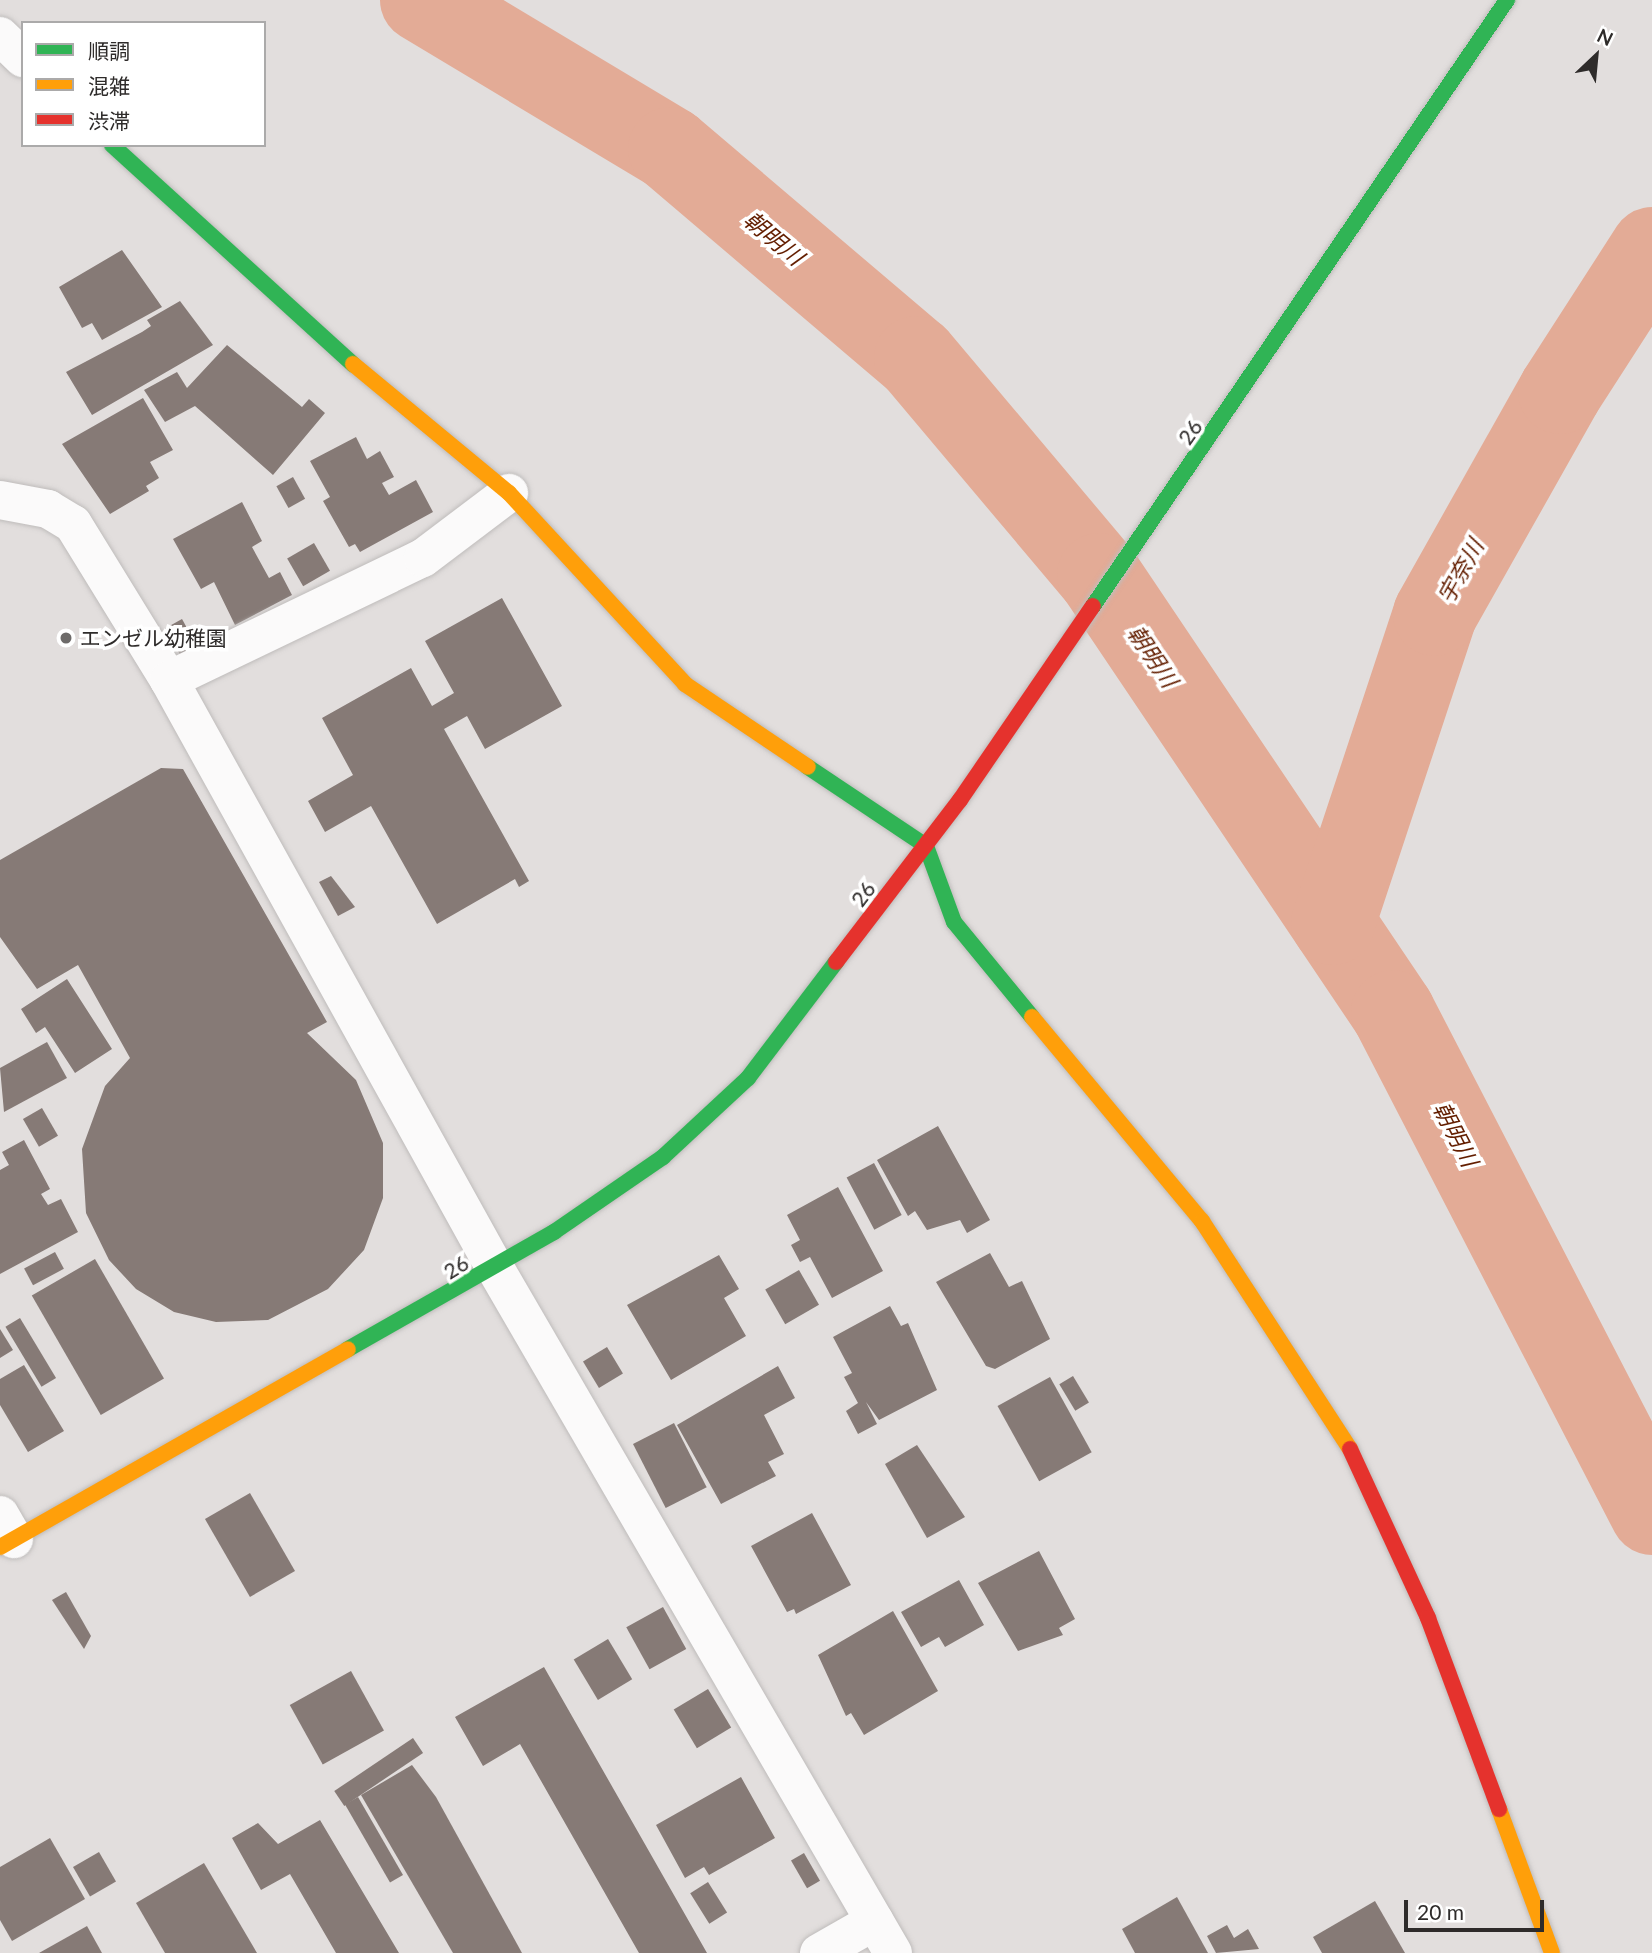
<!DOCTYPE html>
<html>
<head>
<meta charset="utf-8">
<style>
	body { margin:0 }
	#map { position:relative; width:1652px; height:1953px; overflow:hidden; background:#e2dedd; font-family:Lato,"Noto Sans JP",sans-serif }
	div>[style] { position:absolute }
	.river>* { height:84px; margin:-42px; padding:0 42px; transform-origin:42px; border-radius:42px; background:#e3ab96 }
	.building>* { inset:0; background:#867a76; transform-origin:0 0 }
	.roads { filter:drop-shadow(0 0 2px #bfbcbb) drop-shadow(0 0 2px #bfbcbb) }
	.street>* { height:38px; margin:-19px; padding:0 19px; transform-origin:19px; border-radius:19px; background:#fbfafa }
	.fast>* { height:16px; margin:-8px; padding:0 8px; transform-origin:8px; border-radius:8px; background:#30b455 }
	.slow>* { height:16px; margin:-8px; padding:0 8px; transform-origin:8px; border-radius:8px; background:#ff9f0a }
	.jam>* { height:16px; margin:-8px; padding:0 8px; transform-origin:8px; border-radius:8px; background:#e5322d }
	.dots>* { width:19px; height:19px; translate:-50% -50%; box-sizing:border-box; border:4px solid #fff; border-radius:50% }
	span { translate:-50% -50%; white-space:nowrap; text-align:center; line-height:1.15; -webkit-text-stroke:7px #fff; paint-order:stroke }
	.street-label { font-size:21px; color:#2e2b2a }
	.poi-label { font-size:21px; color:#2e2b2a }
	.left { translate:0 -50%; text-align:left }
	.water-label { font-size:23px; color:#631e00; font-style:italic }
	.legend { position:absolute; left:21px; top:21px; width:245px; height:126px; box-sizing:border-box; background:#fff; border:2px solid #abaaaa; margin:0; padding:9px 12px; list-style:none; font-size:21px; color:#2e2b2a }
	.legend li { display:flex; align-items:center; gap:14px; height:35px }
	.legend b { width:35px; border:2px solid #abaaaa }
	.north { position:absolute; left:1561px; top:21px; width:70px; height:70px; -webkit-text-stroke:5px #fff; paint-order:stroke; rotate:26deg; font-size:19px; font-weight:700; line-height:28px; text-align:center; color:#2e2b2a }
	.north::after { content:''; display:block; margin:auto; width:24px; height:32px; background:#2e2b2a; clip-path:polygon(50% 0,100% 100%,50% 72%,0 100%) }
	.scale { position:absolute; left:1404px; top:1900px; width:140px; height:32px; box-sizing:border-box; border:4px solid #2e2b2a; border-top:0; padding-left:9px; font-size:21px; line-height:24px; white-space:nowrap; color:#2e2b2a; -webkit-text-stroke:5px #fff; paint-order:stroke }
</style>
</head>
<body>
<div id="map">
	<div class="river">
		<i style="left:422px;top:0;width:289px;rotate:31deg"></i>
		<i style="left:670px;top:149px;width:323px;rotate:40.4deg"></i>
		<i style="left:916px;top:358px;width:284px;rotate:49.9deg"></i>
		<i style="left:1099px;top:575px;width:527px;rotate:56.07deg"></i>
		<i style="left:1393px;top:1012px;width:564px;rotate:62.66deg"></i>
		<i style="left:1333px;top:923px;width:325px;rotate:-71.7deg"></i>
		<i style="left:1435px;top:614px;width:255px;rotate:-60.6deg"></i>
		<i style="left:1560px;top:392px;width:170px;rotate:-57.2deg"></i>
	</div>
	<div class="building">
		<i style="clip-path:polygon(122px 250px,162px 307px,102px 340px,92px 323px,82px 328px,59px 287px)"></i>
		<i style="clip-path:polygon(180px 301px,213px 345px,92px 415px,66px 372px,142px 332px,151px 326px,147px 320px)"></i>
		<i style="clip-path:polygon(227px 345px,302px 407px,309px 399px,325px 413px,273px 475px,195px 406px,165px 422px,144px 390px,177px 372px,187px 388px)"></i>
		<i style="clip-path:polygon(143px 398px,173px 450px,150px 462px,159px 478px,146px 486px,149px 491px,110px 514px,62px 444px)"></i>
		<i style="clip-path:polygon(356px 437px,367px 459px,380px 451px,394px 477px,382px 483px,389px 495px,416px 480px,433px 512px,360px 552px,355px 544px,349px 547px,323px 501px,330px 497px,310px 461px)"></i>
		<i style="left:293px;top:477px;width:25px;height:19px;rotate:61deg"></i>
		<i style="clip-path:polygon(242px 502px,262px 541px,252px 547px,269px 578px,280px 572px,292px 595px,235px 625px,214px 582px,201px 589px,173px 539px)"></i>
		<i style="left:314px;top:543px;width:32px;height:31px;rotate:60deg"></i>
		<i style="clip-path:polygon(502px 598px,562px 706px,485px 749px,467px 716px,444px 729px,529px 881px,519px 887px,515px 879px,437px 924px,371px 806px,325px 832px,308px 801px,353px 775px,322px 718px,411px 668px,432px 706px,454px 693px,425px 641px)"></i>
		<i style="left:182px;top:619px;width:33px;height:19px;rotate:61deg"></i>
		<i style="clip-path:polygon(161px 768px,183px 769px,327px 1022px,307px 1033px,356px 1080px,383px 1143px,383px 1198px,364px 1250px,328px 1289px,268px 1320px,216px 1322px,174px 1312px,136px 1289px,109px 1260px,86px 1213px,82px 1149px,105px 1086px,130px 1058px,78px 965px,37px 989px,0 937px,0 860px)"></i>
		<i style="clip-path:polygon(331px 876px,355px 907px,338px 916px,319px 882px)"></i>
		<i style="clip-path:polygon(67px 979px,112px 1049px,75px 1073px,45px 1027px,36px 1033px,21px 1009px)"></i>
		<i style="clip-path:polygon(47px 1042px,67px 1078px,4px 1112px,0 1068px)"></i>
		<i style="left:42px;top:1108px;width:32px;height:22px;rotate:60deg"></i>
		<i style="clip-path:polygon(938px 1126px,990px 1220px,967px 1233px,960px 1220px,927px 1230px,915px 1211px,908px 1216px,877px 1160px)"></i>
		<i style="clip-path:polygon(24px 1140px,50px 1189px,41px 1194px,48px 1205px,61px 1199px,78px 1232px,0 1274px,0 1170px,9px 1165px,2px 1152px)"></i>
		<i style="left:874px;top:1163px;width:59px;height:31px;rotate:62deg"></i>
		<i style="clip-path:polygon(838px 1187px,883px 1271px,832px 1298px,810px 1257px,800px 1262px,791px 1245px,800px 1240px,787px 1215px)"></i>
		<i style="left:55px;top:1252px;width:19px;height:35px;rotate:62deg"></i>
		<i style="clip-path:polygon(990px 1253px,1009px 1287px,1022px 1281px,1050px 1339px,995px 1369px,986px 1366px,936px 1282px)"></i>
		<i style="clip-path:polygon(719px 1255px,739px 1289px,724px 1298px,746px 1336px,671px 1380px,627px 1305px)"></i>
		<i style="left:95px;top:1259px;width:138px;height:73px;rotate:60deg"></i>
		<i style="left:799px;top:1270px;width:40px;height:39px;rotate:60deg"></i>
		<i style="clip-path:polygon(890px 1306px,901px 1326px,908px 1323px,937px 1390px,879px 1420px,866px 1402px,877px 1424px,858px 1434px,846px 1411px,858px 1403px,844px 1377px,852px 1373px,833px 1337px)"></i>
		<i style="left:20px;top:1318px;width:70px;height:17px;rotate:59deg"></i>
		<i style="clip-path:polygon(0 1329px,13px 1350px,0 1358px)"></i>
		<i style="left:607px;top:1347px;width:31px;height:28px;rotate:59deg"></i>
		<i style="clip-path:polygon(24px 1365px,64px 1431px,28px 1452px,0 1405px,0 1379px)"></i>
		<i style="clip-path:polygon(778px 1366px,795px 1398px,764px 1415px,784px 1454px,768px 1462px,776px 1476px,721px 1504px,677px 1425px)"></i>
		<i style="left:1073px;top:1376px;width:31px;height:16px;rotate:59deg"></i>
		<i style="left:1050px;top:1377px;width:86px;height:60px;rotate:61deg"></i>
		<i style="left:674px;top:1423px;width:72px;height:46px;rotate:63deg"></i>
		<i style="clip-path:polygon(917px 1445px,965px 1517px,927px 1538px,885px 1464px)"></i>
		<i style="left:250px;top:1493px;width:90px;height:52px;rotate:60deg"></i>
		<i style="clip-path:polygon(812px 1513px,851px 1585px,796px 1614px,794px 1609px,787px 1612px,751px 1546px)"></i>
		<i style="clip-path:polygon(1039px 1551px,1075px 1619px,1059px 1628px,1063px 1635px,1018px 1651px,978px 1583px)"></i>
		<i style="clip-path:polygon(959px 1580px,984px 1625px,945px 1647px,939px 1637px,921px 1647px,901px 1612px)"></i>
		<i style="clip-path:polygon(66px 1592px,91px 1636px,84px 1649px,52px 1600px)"></i>
		<i style="left:663px;top:1607px;width:48px;height:42px;rotate:61deg"></i>
		<i style="clip-path:polygon(893px 1611px,938px 1691px,864px 1735px,851px 1713px,846px 1716px,818px 1655px)"></i>
		<i style="left:608px;top:1639px;width:47px;height:40px;rotate:59deg"></i>
		<i style="clip-path:polygon(544px 1667px,707px 1953px,639px 1953px,520px 1744px,483px 1766px,455px 1717px)"></i>
		<i style="left:351px;top:1671px;width:68px;height:70px;rotate:61deg"></i>
		<i style="left:708px;top:1689px;width:45px;height:40px;rotate:59deg"></i>
		<i style="left:413px;top:1738px;width:18px;height:95px;rotate:56deg"></i>
		<i style="clip-path:polygon(412px 1765px,436px 1797px,522px 1953px,453px 1953px,361px 1795px)"></i>
		<i style="clip-path:polygon(741px 1777px,775px 1838px,709px 1875px,704px 1867px,685px 1878px,656px 1825px)"></i>
		<i style="left:358px;top:1797px;width:90px;height:15px;rotate:60deg"></i>
		<i style="clip-path:polygon(320px 1820px,399px 1953px,336px 1953px,290px 1874px,261px 1890px,232px 1838px,258px 1823px,278px 1844px)"></i>
		<i style="clip-path:polygon(50px 1838px,85px 1899px,12px 1941px,0 1920px,0 1867px)"></i>
		<i style="left:99px;top:1852px;width:34px;height:30px;rotate:60deg"></i>
		<i style="left:804px;top:1853px;width:32px;height:15px;rotate:60deg"></i>
		<i style="clip-path:polygon(204px 1863px,257px 1953px,165px 1953px,136px 1903px)"></i>
		<i style="left:708px;top:1882px;width:36px;height:21px;rotate:58deg"></i>
		<i style="clip-path:polygon(1177px 1897px,1208px 1953px,1135px 1953px,1122px 1929px)"></i>
		<i style="clip-path:polygon(1375px 1901px,1405px 1953px,1322px 1953px,1313px 1937px)"></i>
		<i style="clip-path:polygon(1227px 1925px,1234px 1938px,1248px 1929px,1259px 1949px,1216px 1953px,1207px 1936px)"></i>
		<i style="clip-path:polygon(87px 1926px,102px 1953px,39px 1953px)"></i>
	</div>
	<div class="roads">
		<div class="street">
			<i style="left:0;top:36px;width:32px;rotate:44deg"></i>
			<i style="left:0;top:500px;width:49px;rotate:10.6deg"></i>
			<i style="left:48px;top:509px;width:29px;rotate:31deg"></i>
			<i style="left:73px;top:524px;width:183px;rotate:58.4deg"></i>
			<i style="left:169px;top:680px;width:672px;rotate:61deg"></i>
			<i style="left:495px;top:1268px;width:792px;rotate:59.84deg"></i>
			<i style="left:169px;top:680px;width:282px;rotate:-25.7deg"></i>
			<i style="left:423px;top:558px;width:108px;rotate:-37.1deg"></i>
			<i style="left:0;top:1515px;width:28px;rotate:60deg"></i>
			<i style="left:819px;top:1953px;width:64px;rotate:-29.7deg"></i>
		</div>
		<div class="fast">
			<i style="left:112px;top:145px;width:326px;rotate:42.3deg"></i>
			<i style="left:1093px;top:606px;width:734px;rotate:-55.66deg"></i>
			<i style="left:808px;top:767px;width:142px;rotate:33.8deg"></i>
			<i style="left:926px;top:846px;width:81px;rotate:69.8deg"></i>
			<i style="left:954px;top:922px;width:123px;rotate:50.6deg"></i>
			<i style="left:348px;top:1349px;width:237px;rotate:-29.6deg"></i>
			<i style="left:554px;top:1232px;width:132px;rotate:-34.5deg"></i>
			<i style="left:663px;top:1157px;width:116px;rotate:-42.9deg"></i>
			<i style="left:748px;top:1078px;width:146px;rotate:-52.8deg"></i>
		</div>
		<div class="slow">
			<i style="left:353px;top:364px;width:202px;rotate:39.6deg"></i>
			<i style="left:509px;top:493px;width:260px;rotate:47.3deg"></i>
			<i style="left:685px;top:684px;width:148px;rotate:34deg"></i>
			<i style="left:1032px;top:1017px;width:266px;rotate:50.2deg"></i>
			<i style="left:1202px;top:1221px;width:272px;rotate:57deg"></i>
			<i style="left:0;top:1547px;width:400px;rotate:-29.6deg"></i>
			<i style="left:1499px;top:1809px;width:153px;rotate:69.8deg"></i>
		</div>
		<div class="jam">
			<i style="left:836px;top:962px;width:204px;rotate:-52.6deg"></i>
			<i style="left:960px;top:800px;width:235px;rotate:-55.6deg"></i>
			<i style="left:1350px;top:1449px;width:186px;rotate:65.2deg"></i>
			<i style="left:1428px;top:1618px;width:204px;rotate:69.6deg"></i>
		</div>
	</div>
	<div class="dots">
		<i style="left:66px;top:638px;background:#6d6a69"></i>
	</div>
	<div class="street-label">
		<span style="left:1190px;top:432px;rotate:-55deg">26</span>
		<span style="left:863px;top:894px;rotate:-53deg">26</span>
		<span style="left:456px;top:1267px;rotate:-32deg">26</span>
	</div>
	<div class="poi-label">
		<span class="left" style="left:80px;top:638px">エンゼル幼稚園</span>
	</div>
	<div class="water-label">
		<span style="left:774px;top:238px;rotate:40deg">朝明川</span>
		<span style="left:1460px;top:571px;rotate:-61deg">宇奈川</span>
		<span style="left:1153px;top:656px;rotate:56deg">朝明川</span>
		<span style="left:1456px;top:1134px;rotate:63deg">朝明川</span>
	</div>
	<ul class="legend">
	<li><b style="height:9px;background:#30b455"></b>順調</li>
	<li><b style="height:9px;background:#ff9f0a"></b>混雑</li>
	<li><b style="height:9px;background:#e5322d"></b>渋滞</li>
	</ul>
	<div class="north">N</div>
	<div class="scale">20 m</div>
</div>
</body>
</html>
